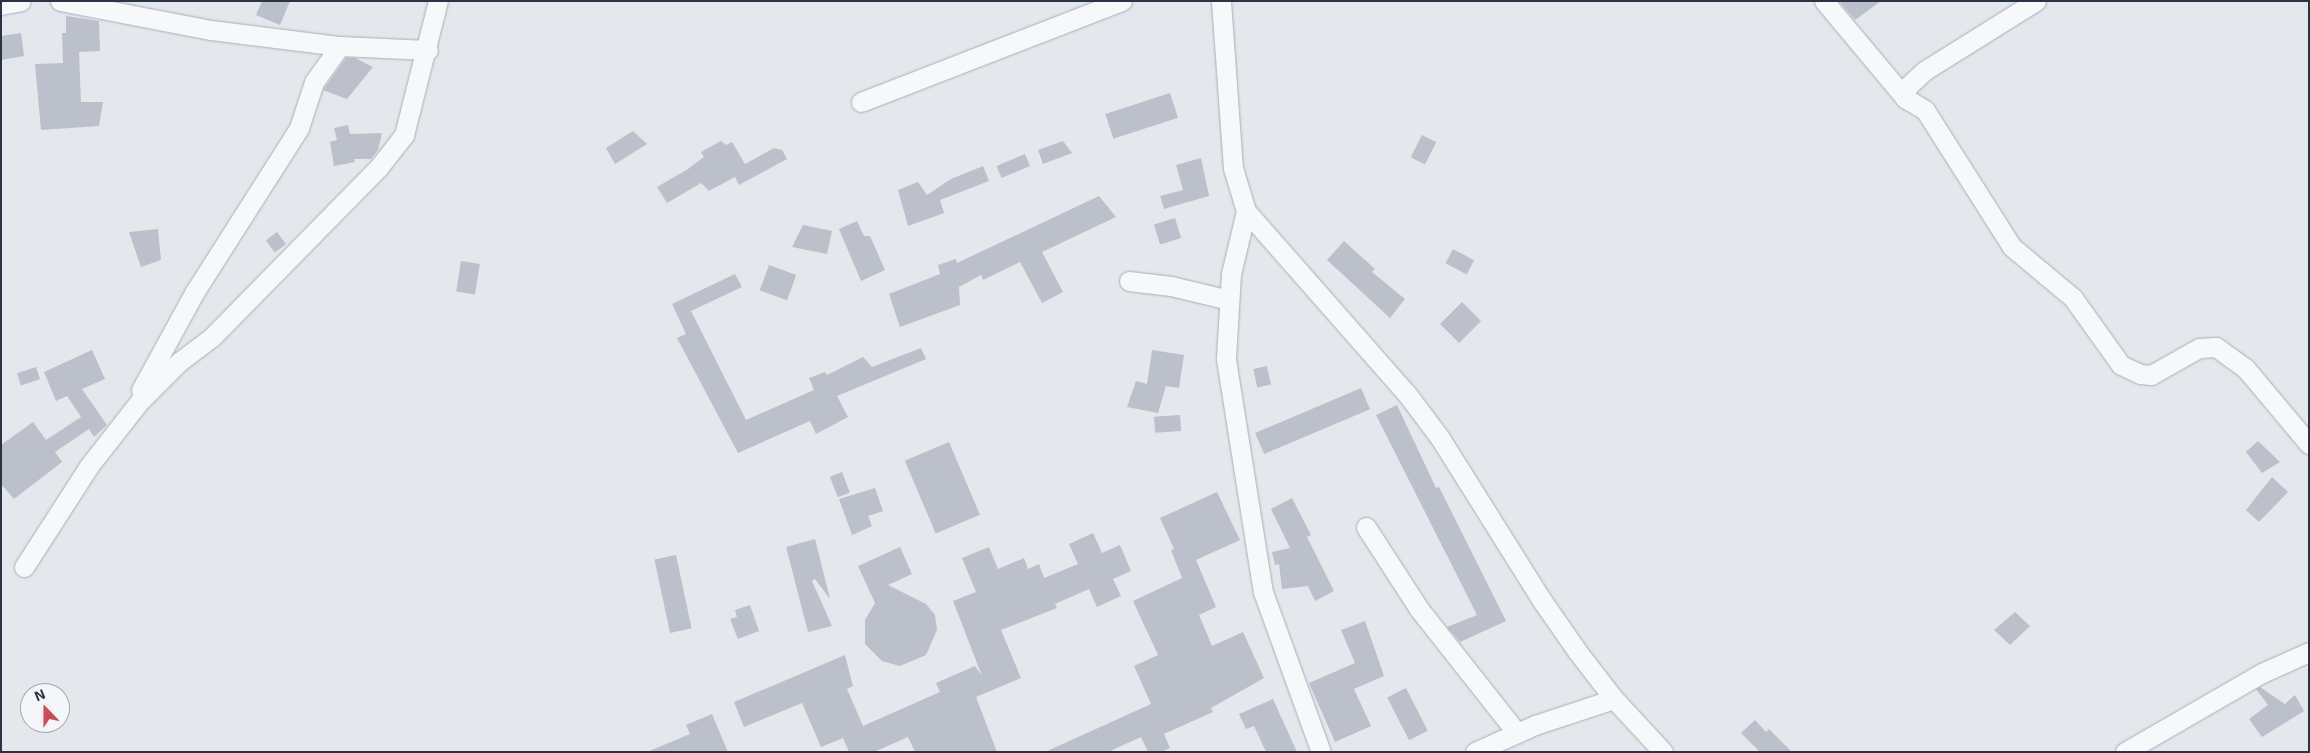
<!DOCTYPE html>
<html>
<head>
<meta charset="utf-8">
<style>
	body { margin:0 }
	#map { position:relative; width:2310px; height:753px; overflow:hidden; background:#e4e7ec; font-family:"Exo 2",sans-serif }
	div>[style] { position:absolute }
	.building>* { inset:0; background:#bbc0ca; transform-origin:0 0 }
	.roads { filter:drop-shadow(0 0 1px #a9aeb7) drop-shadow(0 0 1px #a9aeb7) }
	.minor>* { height:19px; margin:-9.5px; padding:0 9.5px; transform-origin:9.5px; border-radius:9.5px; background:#f7f8fa }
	span { translate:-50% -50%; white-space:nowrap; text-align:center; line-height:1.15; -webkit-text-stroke:5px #f4f6f9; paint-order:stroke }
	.frame { position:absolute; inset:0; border:2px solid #2b3445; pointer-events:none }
	.north { position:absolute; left:20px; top:683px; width:50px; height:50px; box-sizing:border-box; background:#f4f6f9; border:1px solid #a4a8b1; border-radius:50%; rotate:338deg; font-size:14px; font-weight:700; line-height:20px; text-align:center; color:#2b3445 }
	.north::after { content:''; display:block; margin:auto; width:18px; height:22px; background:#d1495b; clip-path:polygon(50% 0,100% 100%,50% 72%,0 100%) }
</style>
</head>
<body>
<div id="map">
	<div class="building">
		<i style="clip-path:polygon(262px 1px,290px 1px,280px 25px,256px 15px)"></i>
		<i style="clip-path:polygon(1839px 1px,1881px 1px,1855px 20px)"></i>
		<i style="clip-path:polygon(66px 16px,99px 21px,100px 51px,79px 52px,81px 102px,103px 102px,99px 126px,41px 130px,35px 64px,63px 63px,62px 33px,66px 33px)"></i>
		<i style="clip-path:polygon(21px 33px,24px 56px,1px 60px,1px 36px)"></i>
		<i style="clip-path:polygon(346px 58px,355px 58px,373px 67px,347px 99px,323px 90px)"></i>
		<i style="left:1170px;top:93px;width:26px;height:68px;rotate:72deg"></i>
		<i style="clip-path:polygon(348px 125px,350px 134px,382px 133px,378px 150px,371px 159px,354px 159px,355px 162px,334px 166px,330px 142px,337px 140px,334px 128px)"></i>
		<i style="clip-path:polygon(633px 131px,647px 144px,615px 164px,606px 148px)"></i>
		<i style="left:1422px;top:135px;width:16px;height:25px;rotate:27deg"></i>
		<i style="clip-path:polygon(721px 141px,726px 145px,732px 142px,745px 164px,774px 148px,782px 150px,787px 159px,739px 185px,735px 177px,709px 191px,701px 183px,667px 203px,657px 187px,688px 169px,704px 157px,701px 152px)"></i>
		<i style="clip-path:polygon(1063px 141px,1072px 153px,1043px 164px,1038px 150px)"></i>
		<i style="left:1025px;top:154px;width:13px;height:31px;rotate:67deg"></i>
		<i style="clip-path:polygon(1201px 158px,1209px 196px,1164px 209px,1160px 196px,1183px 190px,1176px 165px)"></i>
		<i style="clip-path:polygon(983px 166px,989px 181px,940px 200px,944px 213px,908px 226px,898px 190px,918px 182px,927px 195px,951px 179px)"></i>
		<i style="clip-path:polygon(1099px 196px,1116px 217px,1042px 252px,1063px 292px,1042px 303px,1020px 262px,983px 280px,981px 275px,959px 287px,960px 305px,900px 327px,889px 294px,940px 274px,938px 265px,956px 259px,957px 263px)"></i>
		<i style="left:1175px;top:218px;width:21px;height:22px;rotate:73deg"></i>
		<i style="clip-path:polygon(857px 221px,864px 236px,870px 236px,885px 270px,861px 281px,839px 229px)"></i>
		<i style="clip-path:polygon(803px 225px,832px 231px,827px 254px,792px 247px)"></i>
		<i style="clip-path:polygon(158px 229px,161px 260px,141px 267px,129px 232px)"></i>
		<i style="left:277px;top:232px;width:15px;height:14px;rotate:53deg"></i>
		<i style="clip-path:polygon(1344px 241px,1375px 269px,1372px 272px,1405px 299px,1390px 318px,1327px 260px)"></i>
		<i style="left:1453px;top:249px;width:24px;height:16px;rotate:28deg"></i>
		<i style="left:461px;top:261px;width:19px;height:31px;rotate:9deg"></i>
		<i style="left:769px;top:265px;width:29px;height:27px;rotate:20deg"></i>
		<i style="clip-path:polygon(735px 274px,742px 287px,691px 311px,746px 420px,814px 390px,809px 378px,825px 372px,827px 375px,863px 357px,872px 367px,921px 348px,926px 359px,837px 396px,848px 417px,816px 434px,810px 421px,738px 453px,677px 338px,686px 334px,672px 304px)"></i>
		<i style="left:1462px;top:302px;width:27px;height:31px;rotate:45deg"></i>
		<i style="clip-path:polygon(92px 350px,105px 379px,82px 389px,107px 425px,94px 437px,89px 429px,55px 452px,62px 462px,14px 499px,1px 484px,1px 445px,33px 422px,46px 440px,81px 417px,67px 396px,56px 401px,44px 372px)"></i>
		<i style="clip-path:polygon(1152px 350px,1184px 355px,1179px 388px,1166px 386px,1158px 413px,1127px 407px,1136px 381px,1147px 384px)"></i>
		<i style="left:1267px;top:366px;width:19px;height:14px;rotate:78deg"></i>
		<i style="left:36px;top:367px;width:13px;height:20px;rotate:72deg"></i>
		<i style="left:1361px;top:388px;width:23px;height:115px;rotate:67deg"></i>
		<i style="clip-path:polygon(1397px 405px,1436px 488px,1439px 487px,1506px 621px,1460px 642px,1447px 627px,1477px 615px,1376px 415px)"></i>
		<i style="left:1180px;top:415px;width:16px;height:26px;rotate:86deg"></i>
		<i style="clip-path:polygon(2258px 441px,2280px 462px,2262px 473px,2246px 452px)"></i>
		<i style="left:949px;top:442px;width:79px;height:48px;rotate:67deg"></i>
		<i style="left:842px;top:472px;width:22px;height:13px;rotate:69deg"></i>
		<i style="clip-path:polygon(2272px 477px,2288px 492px,2259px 522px,2246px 510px)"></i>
		<i style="clip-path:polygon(875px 488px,883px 511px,868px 516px,872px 526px,852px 535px,839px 499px)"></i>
		<i style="clip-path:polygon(1217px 492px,1240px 540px,1196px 560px,1216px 607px,1199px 615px,1212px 646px,1243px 632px,1264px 678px,1211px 708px,1213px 712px,1164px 734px,1170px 748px,1161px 752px,1148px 752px,1141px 737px,1108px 752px,1045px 752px,1151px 704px,1134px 666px,1158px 655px,1133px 601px,1182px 578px,1171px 550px,1174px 549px,1160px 518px)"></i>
		<i style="clip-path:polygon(1292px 498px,1311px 535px,1307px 537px,1334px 591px,1315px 601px,1308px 586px,1282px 589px,1279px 564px,1275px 565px,1272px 552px,1290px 548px,1271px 509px)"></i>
		<i style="clip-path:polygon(1093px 533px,1102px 553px,1120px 545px,1131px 571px,1113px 579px,1121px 596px,1097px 607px,1089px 589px,1055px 604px,1057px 608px,1001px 630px,1021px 678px,976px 697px,997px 752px,915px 752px,908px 737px,874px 752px,849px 752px,843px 738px,821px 747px,802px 703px,744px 727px,734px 702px,845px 655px,853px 686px,847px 689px,863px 726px,940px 692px,936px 683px,975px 666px,982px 676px,953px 601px,976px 592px,962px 558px,989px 547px,998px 569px,1024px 558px,1028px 569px,1039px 564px,1044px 578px,1078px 564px,1069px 544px)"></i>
		<i style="clip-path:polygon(815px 539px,830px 599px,815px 579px,812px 581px,832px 626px,808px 632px,786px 547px)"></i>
		<i style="clip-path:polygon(900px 547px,912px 574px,888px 585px,926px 604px,935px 615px,937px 630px,926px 655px,900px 666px,882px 661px,865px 644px,865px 620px,875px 603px,858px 566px)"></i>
		<i style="left:676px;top:555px;width:75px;height:22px;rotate:78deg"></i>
		<i style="clip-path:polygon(750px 605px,759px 631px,738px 639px,730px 619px,737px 617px,735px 610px)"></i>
		<i style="clip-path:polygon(2015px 612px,2030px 626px,2010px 645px,1994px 630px)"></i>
		<i style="clip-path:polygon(1365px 621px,1384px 676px,1354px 689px,1371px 726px,1335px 742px,1309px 683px,1355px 663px,1341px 630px)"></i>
		<i style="clip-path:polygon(2260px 687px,2285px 704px,2295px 695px,2304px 711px,2262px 737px,2249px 719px,2268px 705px,2256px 689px)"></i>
		<i style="left:1406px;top:688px;width:48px;height:21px;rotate:63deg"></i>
		<i style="clip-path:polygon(1273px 699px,1297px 752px,1266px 752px,1254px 726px,1246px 729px,1239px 714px)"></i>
		<i style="clip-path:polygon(712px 714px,728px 752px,647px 752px,690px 734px,686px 725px)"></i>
		<i style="clip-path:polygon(1755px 720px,1766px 732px,1769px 729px,1792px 752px,1760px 752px,1741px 733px)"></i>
	</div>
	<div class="roads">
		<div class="minor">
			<i style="left:60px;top:1px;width:154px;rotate:10.9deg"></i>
			<i style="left:211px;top:30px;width:130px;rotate:7.1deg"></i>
			<i style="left:340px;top:46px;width:88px;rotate:2.6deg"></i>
			<i style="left:1221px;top:1px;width:167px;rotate:85.9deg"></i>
			<i style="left:1233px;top:168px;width:45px;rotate:73.2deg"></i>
			<i style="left:1246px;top:211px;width:244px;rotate:48.7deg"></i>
			<i style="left:1407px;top:394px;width:55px;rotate:53.1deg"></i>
			<i style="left:1440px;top:438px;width:194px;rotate:57.9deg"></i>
			<i style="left:1543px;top:602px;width:60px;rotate:55.2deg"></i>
			<i style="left:1577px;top:651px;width:61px;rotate:52.4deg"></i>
			<i style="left:1614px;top:699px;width:72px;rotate:47.2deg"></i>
			<i style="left:1824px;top:1px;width:126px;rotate:50.1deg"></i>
			<i style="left:1905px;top:98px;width:23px;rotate:31deg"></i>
			<i style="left:1925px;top:110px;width:162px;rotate:57.6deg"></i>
			<i style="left:2012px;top:247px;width:80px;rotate:39.9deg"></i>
			<i style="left:2073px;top:298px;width:82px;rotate:54.4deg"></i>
			<i style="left:2121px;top:365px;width:21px;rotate:25deg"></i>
			<i style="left:2140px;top:374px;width:11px;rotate:5deg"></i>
			<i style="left:2151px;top:375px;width:55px;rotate:-29.4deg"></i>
			<i style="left:2199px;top:348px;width:17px;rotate:-3deg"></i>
			<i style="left:2216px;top:347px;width:37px;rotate:36deg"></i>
			<i style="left:2246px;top:369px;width:98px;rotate:50deg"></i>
			<i style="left:1px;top:5px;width:20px;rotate:-11deg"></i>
			<i style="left:1905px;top:98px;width:11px;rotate:-80deg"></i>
			<i style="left:1907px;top:87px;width:23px;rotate:-43deg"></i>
			<i style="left:1924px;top:71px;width:132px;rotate:-32deg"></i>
			<i style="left:861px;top:102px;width:280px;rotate:-21.2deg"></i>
			<i style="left:1246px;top:211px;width:65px;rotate:103.4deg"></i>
			<i style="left:1231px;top:274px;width:85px;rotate:93.4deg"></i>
			<i style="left:1226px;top:359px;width:236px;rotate:81deg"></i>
			<i style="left:1263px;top:592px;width:170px;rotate:70.1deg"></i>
			<i style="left:1129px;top:281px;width:42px;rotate:6.8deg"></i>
			<i style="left:1171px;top:286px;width:60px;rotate:13.6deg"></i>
			<i style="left:141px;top:390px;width:111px;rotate:-61.3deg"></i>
			<i style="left:194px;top:293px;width:196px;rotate:-57.5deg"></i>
			<i style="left:299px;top:128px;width:48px;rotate:-71.9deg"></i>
			<i style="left:314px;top:82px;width:44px;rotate:-54.2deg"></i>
			<i style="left:1366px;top:527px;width:98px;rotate:57.1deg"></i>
			<i style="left:1419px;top:609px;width:158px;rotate:51.7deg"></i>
			<i style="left:24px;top:567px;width:120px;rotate:-57.2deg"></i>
			<i style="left:89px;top:466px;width:83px;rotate:-51.9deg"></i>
			<i style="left:140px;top:401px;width:55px;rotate:-45deg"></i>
			<i style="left:179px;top:362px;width:41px;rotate:-37.1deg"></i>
			<i style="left:212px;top:337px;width:238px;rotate:-45.5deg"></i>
			<i style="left:379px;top:167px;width:41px;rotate:-52deg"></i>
			<i style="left:404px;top:135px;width:138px;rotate:-75.8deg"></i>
			<i style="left:1475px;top:752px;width:66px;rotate:-24.2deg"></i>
			<i style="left:1535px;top:725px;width:83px;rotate:-18.2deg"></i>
			<i style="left:2125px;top:752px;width:158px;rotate:-30deg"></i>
			<i style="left:2262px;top:673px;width:51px;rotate:-24.1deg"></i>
		</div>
	</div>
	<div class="frame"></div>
	<div class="north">N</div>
</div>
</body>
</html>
